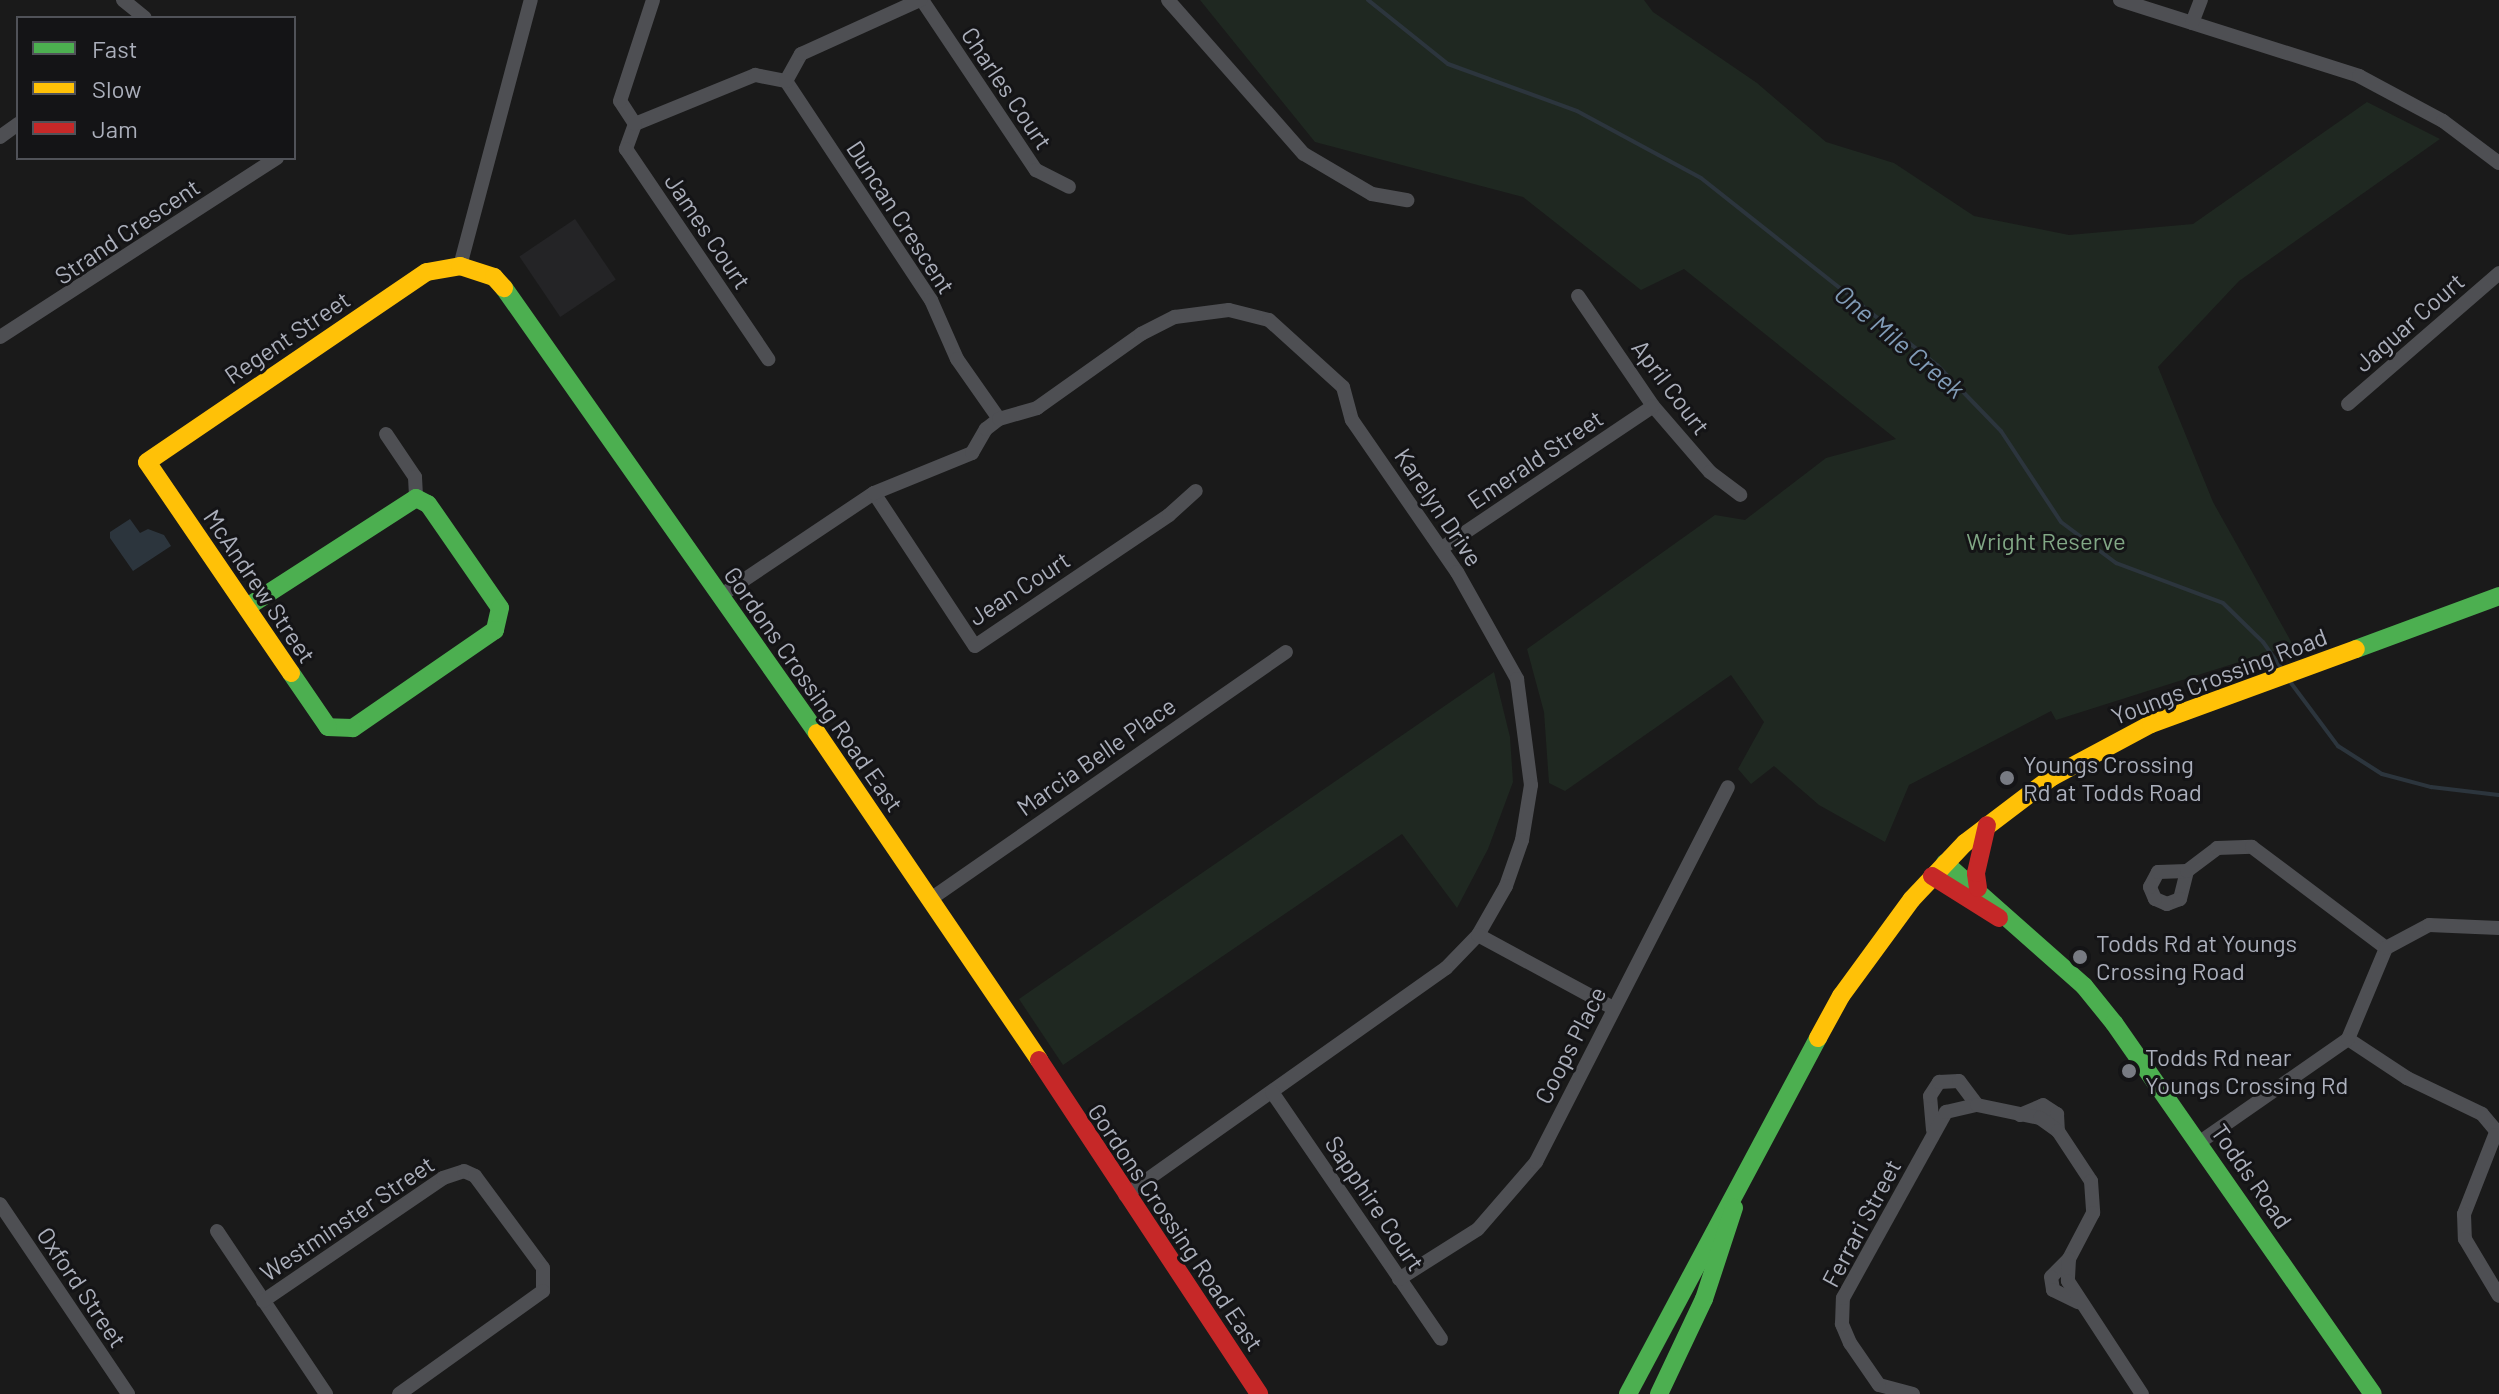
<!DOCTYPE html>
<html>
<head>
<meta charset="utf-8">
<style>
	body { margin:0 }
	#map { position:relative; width:2499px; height:1394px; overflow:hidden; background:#1a1a1a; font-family:Barlow,sans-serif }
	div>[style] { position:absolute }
	.built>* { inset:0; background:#242426; transform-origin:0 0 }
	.green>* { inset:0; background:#1f2821 }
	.water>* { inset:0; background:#2c353d }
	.stream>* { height:4px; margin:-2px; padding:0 2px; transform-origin:2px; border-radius:2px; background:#2c353d }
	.street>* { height:14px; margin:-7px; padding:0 7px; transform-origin:7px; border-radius:7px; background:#4e4f53 }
	.fast>* { height:18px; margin:-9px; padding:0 9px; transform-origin:9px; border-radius:9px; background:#4caf50 }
	.slow>* { height:18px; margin:-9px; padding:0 9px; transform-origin:9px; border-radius:9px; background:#ffc107 }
	.jam>* { height:18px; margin:-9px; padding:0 9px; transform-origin:9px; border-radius:9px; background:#c62828 }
	.dots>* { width:22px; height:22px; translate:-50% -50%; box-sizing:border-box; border:4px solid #141416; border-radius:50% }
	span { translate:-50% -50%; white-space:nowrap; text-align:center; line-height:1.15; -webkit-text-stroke:6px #141416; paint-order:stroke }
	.street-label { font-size:24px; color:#abafbb }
	.park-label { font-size:24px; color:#81a785 }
	.poi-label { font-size:24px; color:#abafbb }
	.left { translate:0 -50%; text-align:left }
	.water-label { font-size:26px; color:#819cb7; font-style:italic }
	.legend { position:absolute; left:16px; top:16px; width:280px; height:144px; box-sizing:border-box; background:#141416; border:2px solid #505258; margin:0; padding:10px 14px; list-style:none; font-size:24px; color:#abafbb }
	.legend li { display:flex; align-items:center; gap:16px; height:40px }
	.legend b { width:40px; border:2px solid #505258 }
</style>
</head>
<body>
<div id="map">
	<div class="built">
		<i style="left:575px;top:219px;width:73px;height:67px;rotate:56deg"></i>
	</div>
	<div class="green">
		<i style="clip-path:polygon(1200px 0,1644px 0,1653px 12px,1757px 83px,1826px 142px,1894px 163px,1974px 216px,2069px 235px,2193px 224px,2367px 102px,2440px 139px,2239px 281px,2158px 367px,2213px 502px,2293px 645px,2056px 720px,2051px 711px,1909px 785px,1885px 842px,1819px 805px,1774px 766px,1751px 784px,1738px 769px,1764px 722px,1731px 675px,1565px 791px,1549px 783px,1544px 712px,1527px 649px,1715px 515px,1745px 520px,1826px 458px,1896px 439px,1684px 269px,1641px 290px,1523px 197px,1315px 142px)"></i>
		<i style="clip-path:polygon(1494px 672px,1510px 737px,1513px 782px,1488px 849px,1457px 908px,1402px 834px,1063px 1065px,1019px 999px)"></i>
	</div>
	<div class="water">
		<i style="clip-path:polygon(130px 519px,140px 533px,148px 529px,164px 535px,171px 546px,133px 571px,110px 538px,110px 532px)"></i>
	</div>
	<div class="stream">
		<i style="left:1368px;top:0;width:102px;rotate:38.7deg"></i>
		<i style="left:1448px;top:64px;width:137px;rotate:20deg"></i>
		<i style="left:1577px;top:111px;width:141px;rotate:28.4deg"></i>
		<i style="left:1701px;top:178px;width:301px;rotate:38.4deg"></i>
		<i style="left:1937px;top:365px;width:92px;rotate:45.9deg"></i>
		<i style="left:2001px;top:431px;width:109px;rotate:56.6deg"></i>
		<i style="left:2061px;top:522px;width:69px;rotate:36.7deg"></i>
		<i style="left:2116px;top:563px;width:114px;rotate:20.5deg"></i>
		<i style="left:2223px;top:603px;width:56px;rotate:44.3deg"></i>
		<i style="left:2263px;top:642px;width:32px;rotate:55deg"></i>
		<i style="left:2288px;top:679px;width:84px;rotate:53.3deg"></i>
		<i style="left:2338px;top:746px;width:52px;rotate:32.5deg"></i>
		<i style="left:2382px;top:774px;width:51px;rotate:14.9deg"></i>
		<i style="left:2431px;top:787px;width:68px;rotate:6.7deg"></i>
	</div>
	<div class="street">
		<i style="left:123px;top:0;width:28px;rotate:39deg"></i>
		<i style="left:922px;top:0;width:205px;rotate:56.2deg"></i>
		<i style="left:1036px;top:170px;width:37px;rotate:27deg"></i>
		<i style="left:1168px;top:0;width:205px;rotate:48.6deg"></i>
		<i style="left:1304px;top:154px;width:79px;rotate:30.5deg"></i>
		<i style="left:1372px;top:194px;width:36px;rotate:10deg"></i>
		<i style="left:2120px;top:0;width:251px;rotate:17.6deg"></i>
		<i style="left:2359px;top:76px;width:95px;rotate:28.2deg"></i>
		<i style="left:2443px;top:121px;width:70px;rotate:36.9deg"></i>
		<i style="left:2192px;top:23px;width:25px;rotate:-69deg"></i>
		<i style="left:786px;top:81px;width:263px;rotate:56.5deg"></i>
		<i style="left:931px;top:300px;width:64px;rotate:66.2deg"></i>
		<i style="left:957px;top:359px;width:73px;rotate:55deg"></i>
		<i style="left:635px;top:124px;width:130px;rotate:-22.2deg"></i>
		<i style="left:755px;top:75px;width:32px;rotate:11deg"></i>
		<i style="left:786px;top:81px;width:31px;rotate:-61deg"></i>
		<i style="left:801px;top:54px;width:131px;rotate:-24.4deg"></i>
		<i style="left:635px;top:124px;width:27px;rotate:110deg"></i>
		<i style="left:626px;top:149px;width:254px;rotate:55.9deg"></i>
		<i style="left:635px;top:124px;width:27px;rotate:-123deg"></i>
		<i style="left:620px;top:101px;width:106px;rotate:-71.9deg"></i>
		<i style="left:0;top:137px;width:22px;rotate:-36deg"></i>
		<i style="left:460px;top:266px;width:275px;rotate:-75.1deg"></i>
		<i style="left:1578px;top:296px;width:133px;rotate:55.7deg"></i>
		<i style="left:1653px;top:406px;width:87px;rotate:49.2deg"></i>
		<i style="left:1710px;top:472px;width:38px;rotate:37deg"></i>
		<i style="left:0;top:337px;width:330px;rotate:-32.9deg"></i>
		<i style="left:2348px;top:404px;width:200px;rotate:-40.9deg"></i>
		<i style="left:386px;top:434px;width:52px;rotate:56deg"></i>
		<i style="left:415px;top:477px;width:21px;rotate:87deg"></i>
		<i style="left:874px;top:493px;width:183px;rotate:56.6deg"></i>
		<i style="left:975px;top:646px;width:234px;rotate:-34deg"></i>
		<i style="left:1169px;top:515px;width:36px;rotate:-42deg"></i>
		<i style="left:1442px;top:548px;width:254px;rotate:-33.9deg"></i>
		<i style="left:720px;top:596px;width:185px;rotate:-33.8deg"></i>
		<i style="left:874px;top:493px;width:106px;rotate:-22.2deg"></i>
		<i style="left:972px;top:453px;width:28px;rotate:-60deg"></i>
		<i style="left:986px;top:429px;width:16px;rotate:-38deg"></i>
		<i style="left:999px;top:419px;width:40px;rotate:-16deg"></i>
		<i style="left:1037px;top:408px;width:128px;rotate:-35.4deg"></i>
		<i style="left:1141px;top:334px;width:38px;rotate:-27deg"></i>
		<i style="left:1175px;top:317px;width:54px;rotate:-7.4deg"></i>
		<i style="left:1229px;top:310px;width:41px;rotate:14deg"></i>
		<i style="left:1269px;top:320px;width:100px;rotate:42.2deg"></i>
		<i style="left:1343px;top:387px;width:34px;rotate:75deg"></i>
		<i style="left:1352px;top:420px;width:185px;rotate:55.4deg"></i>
		<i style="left:1457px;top:572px;width:123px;rotate:60.7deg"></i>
		<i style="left:1517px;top:679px;width:107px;rotate:82.5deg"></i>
		<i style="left:1531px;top:785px;width:56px;rotate:99.3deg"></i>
		<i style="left:1522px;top:840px;width:49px;rotate:109.2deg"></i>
		<i style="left:1506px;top:886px;width:56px;rotate:119.7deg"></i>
		<i style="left:1478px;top:935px;width:46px;rotate:134.1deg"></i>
		<i style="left:1446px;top:968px;width:393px;rotate:144.7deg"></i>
		<i style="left:2187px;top:871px;width:29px;rotate:104deg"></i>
		<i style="left:2180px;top:899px;width:14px;rotate:159deg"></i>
		<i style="left:2167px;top:904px;width:13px;rotate:-157deg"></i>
		<i style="left:2155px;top:899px;width:13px;rotate:-113deg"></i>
		<i style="left:2150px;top:887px;width:17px;rotate:-62deg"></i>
		<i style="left:2158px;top:872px;width:29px;rotate:-2deg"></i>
		<i style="left:2187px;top:871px;width:38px;rotate:-37deg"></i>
		<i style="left:2217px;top:848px;width:35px;rotate:-2deg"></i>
		<i style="left:2252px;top:847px;width:168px;rotate:37deg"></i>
		<i style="left:932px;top:898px;width:431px;rotate:-34.8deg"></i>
		<i style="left:1478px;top:935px;width:153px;rotate:28.4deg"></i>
		<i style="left:2348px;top:1039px;width:71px;rotate:33.5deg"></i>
		<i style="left:2407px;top:1078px;width:83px;rotate:25.6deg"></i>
		<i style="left:2482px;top:1114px;width:26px;rotate:50deg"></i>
		<i style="left:1272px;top:1092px;width:299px;rotate:55.6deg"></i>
		<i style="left:2020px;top:1115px;width:25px;rotate:-23deg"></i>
		<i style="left:2043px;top:1105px;width:17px;rotate:33deg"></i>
		<i style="left:2057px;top:1114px;width:17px;rotate:87deg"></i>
		<i style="left:1933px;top:1130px;width:34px;rotate:-95deg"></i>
		<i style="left:1930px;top:1096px;width:17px;rotate:-57deg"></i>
		<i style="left:1939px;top:1082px;width:20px;rotate:-3deg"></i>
		<i style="left:1959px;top:1081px;width:30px;rotate:53deg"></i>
		<i style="left:2495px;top:1135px;width:85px;rotate:111.4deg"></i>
		<i style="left:2464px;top:1214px;width:25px;rotate:88deg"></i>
		<i style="left:2465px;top:1239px;width:66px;rotate:59.2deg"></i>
		<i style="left:2200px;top:1142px;width:180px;rotate:-34.8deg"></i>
		<i style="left:2348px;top:1039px;width:99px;rotate:-67.3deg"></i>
		<i style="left:2386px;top:948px;width:49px;rotate:-28.1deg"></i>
		<i style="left:2429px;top:925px;width:70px;rotate:2.5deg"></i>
		<i style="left:0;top:1204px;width:229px;rotate:56deg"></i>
		<i style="left:217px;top:1231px;width:196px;rotate:56.2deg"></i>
		<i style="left:2069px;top:1259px;width:25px;rotate:135deg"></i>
		<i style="left:2051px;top:1277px;width:13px;rotate:81deg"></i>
		<i style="left:2053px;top:1290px;width:28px;rotate:26deg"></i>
		<i style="left:1399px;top:1279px;width:93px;rotate:-32.3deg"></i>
		<i style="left:1478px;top:1229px;width:89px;rotate:-49.1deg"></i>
		<i style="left:1536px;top:1162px;width:421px;rotate:-62.9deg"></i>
		<i style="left:263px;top:1301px;width:218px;rotate:-34.3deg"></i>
		<i style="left:443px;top:1178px;width:22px;rotate:-18deg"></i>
		<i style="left:464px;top:1171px;width:12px;rotate:24deg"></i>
		<i style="left:475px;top:1176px;width:114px;rotate:53.5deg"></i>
		<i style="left:543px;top:1268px;width:23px;rotate:90deg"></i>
		<i style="left:543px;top:1291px;width:177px;rotate:144.4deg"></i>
		<i style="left:1913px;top:1394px;width:35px;rotate:-165deg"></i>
		<i style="left:1879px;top:1385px;width:51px;rotate:-124.6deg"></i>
		<i style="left:1850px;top:1343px;width:21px;rotate:-113deg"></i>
		<i style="left:1842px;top:1324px;width:26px;rotate:-88deg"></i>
		<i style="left:1843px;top:1298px;width:213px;rotate:-61deg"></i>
		<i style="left:1946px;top:1112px;width:32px;rotate:-13deg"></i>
		<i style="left:1977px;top:1105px;width:64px;rotate:11.7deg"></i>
		<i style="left:2040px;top:1118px;width:22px;rotate:36deg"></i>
		<i style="left:2058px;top:1131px;width:60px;rotate:56.6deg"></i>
		<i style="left:2091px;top:1181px;width:32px;rotate:86deg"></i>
		<i style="left:2093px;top:1213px;width:52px;rotate:117.6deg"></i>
		<i style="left:2069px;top:1259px;width:22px;rotate:93deg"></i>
		<i style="left:2068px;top:1281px;width:135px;rotate:56.8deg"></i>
	</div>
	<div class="fast">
		<i style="left:504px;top:288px;width:544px;rotate:54.88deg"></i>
		<i style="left:247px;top:607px;width:201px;rotate:-32.8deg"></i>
		<i style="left:416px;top:498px;width:13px;rotate:27deg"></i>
		<i style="left:428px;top:504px;width:126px;rotate:55.3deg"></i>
		<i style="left:500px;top:608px;width:23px;rotate:103deg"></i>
		<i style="left:495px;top:630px;width:173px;rotate:145.4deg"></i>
		<i style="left:353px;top:728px;width:25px;rotate:-178deg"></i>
		<i style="left:328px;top:727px;width:65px;rotate:-124.4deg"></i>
		<i style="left:2356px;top:649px;width:153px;rotate:-20.3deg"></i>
		<i style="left:1945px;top:863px;width:186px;rotate:41.5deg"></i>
		<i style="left:2084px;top:986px;width:48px;rotate:51deg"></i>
		<i style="left:2114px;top:1023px;width:452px;rotate:55.1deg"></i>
		<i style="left:1628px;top:1394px;width:404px;rotate:-61.9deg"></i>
		<i style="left:1659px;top:1394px;width:105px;rotate:-64.7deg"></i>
		<i style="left:1704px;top:1299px;width:96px;rotate:-71.8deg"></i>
	</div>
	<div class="slow">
		<i style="left:291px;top:673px;width:255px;rotate:-124.3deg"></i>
		<i style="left:147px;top:462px;width:338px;rotate:-34.2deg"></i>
		<i style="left:427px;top:272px;width:34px;rotate:-10deg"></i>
		<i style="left:460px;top:266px;width:36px;rotate:18deg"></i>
		<i style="left:494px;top:277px;width:15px;rotate:48deg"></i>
		<i style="left:817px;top:733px;width:395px;rotate:55.8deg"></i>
		<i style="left:1818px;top:1038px;width:48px;rotate:-61.3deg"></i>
		<i style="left:1841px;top:996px;width:120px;rotate:-53.8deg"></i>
		<i style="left:1912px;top:899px;width:77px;rotate:-46.6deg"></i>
		<i style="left:1965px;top:843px;width:109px;rotate:-37.2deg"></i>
		<i style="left:2052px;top:777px;width:112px;rotate:-28.2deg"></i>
		<i style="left:2151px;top:724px;width:218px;rotate:-20.1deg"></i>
	</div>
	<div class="jam">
		<i style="left:1932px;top:876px;width:79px;rotate:32.1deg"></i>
		<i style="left:1978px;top:888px;width:15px;rotate:-98deg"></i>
		<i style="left:1976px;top:873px;width:49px;rotate:-77.1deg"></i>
		<i style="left:1039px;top:1060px;width:400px;rotate:56.6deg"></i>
	</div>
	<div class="dots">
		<i style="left:2007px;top:778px;background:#787b83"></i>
		<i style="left:2080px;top:957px;background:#787b83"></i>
		<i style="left:2129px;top:1071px;background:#787b83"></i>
	</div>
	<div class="street-label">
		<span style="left:1007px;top:88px;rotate:56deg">Charles Court</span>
		<span style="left:901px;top:217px;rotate:57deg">Duncan Crescent</span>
		<span style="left:127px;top:231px;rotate:-34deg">Strand Crescent</span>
		<span style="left:708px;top:231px;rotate:56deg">James Court</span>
		<span style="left:2409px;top:322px;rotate:-41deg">Jaguar Court</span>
		<span style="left:287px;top:337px;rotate:-34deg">Regent Street</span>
		<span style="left:1671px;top:387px;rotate:53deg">April Court</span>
		<span style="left:1535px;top:459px;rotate:-34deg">Emerald Street</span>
		<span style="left:1439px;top:507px;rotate:56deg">Karelyn Drive</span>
		<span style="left:260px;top:586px;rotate:56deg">McAndrew Street</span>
		<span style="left:1019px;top:588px;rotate:-33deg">Jean Court</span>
		<span style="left:2219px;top:676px;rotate:-21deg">Youngs Crossing Road</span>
		<span style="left:814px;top:689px;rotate:55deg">Gordons Crossing Road East</span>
		<span style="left:1096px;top:756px;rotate:-35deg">Marcia Belle Place</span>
		<span style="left:1570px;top:1045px;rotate:-63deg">Coops Place</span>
		<span style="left:2252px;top:1176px;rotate:55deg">Todds Road</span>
		<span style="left:1375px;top:1203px;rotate:56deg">Sapphire Court</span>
		<span style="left:347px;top:1218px;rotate:-34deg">Westminster Street</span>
		<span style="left:1861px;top:1223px;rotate:-62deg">Ferrari Street</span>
		<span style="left:1176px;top:1227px;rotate:56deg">Gordons Crossing Road East</span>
		<span style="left:82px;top:1287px;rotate:56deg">Oxford Street</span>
	</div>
	<div class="park-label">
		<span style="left:2046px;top:541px">Wright Reserve</span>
	</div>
	<div class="poi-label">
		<span class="left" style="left:2023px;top:778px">Youngs Crossing<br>Rd at Todds Road</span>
		<span class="left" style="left:2096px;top:957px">Todds Rd at Youngs<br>Crossing Road</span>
		<span class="left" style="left:2145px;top:1071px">Todds Rd near<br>Youngs Crossing Rd</span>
	</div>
	<div class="water-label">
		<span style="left:1900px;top:341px;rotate:40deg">One Mile Creek</span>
	</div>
	<ul class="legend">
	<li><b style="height:10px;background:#4caf50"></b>Fast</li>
	<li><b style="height:10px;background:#ffc107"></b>Slow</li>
	<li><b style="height:10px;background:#c62828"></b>Jam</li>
	</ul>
</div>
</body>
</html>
